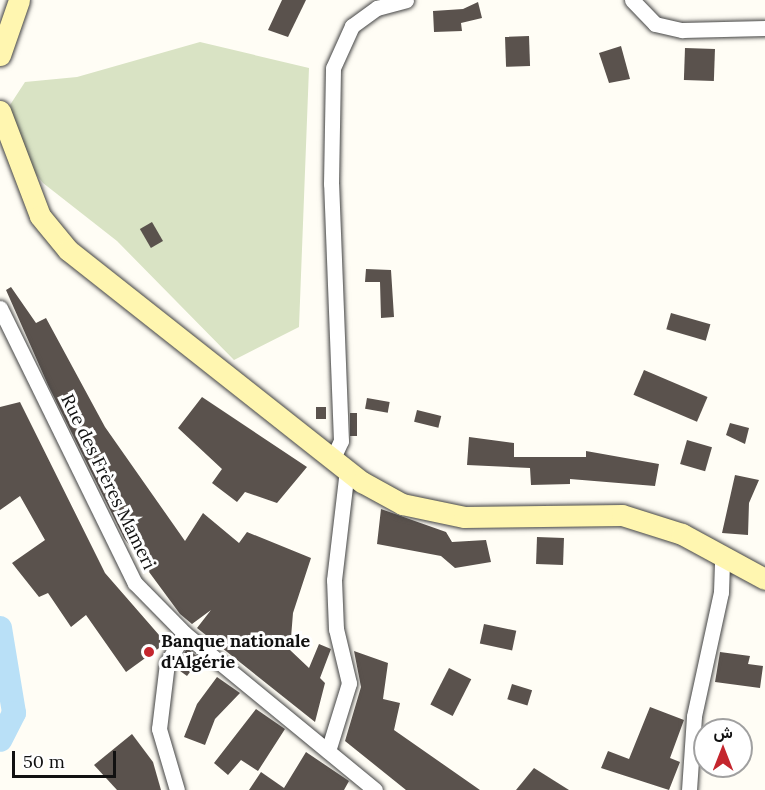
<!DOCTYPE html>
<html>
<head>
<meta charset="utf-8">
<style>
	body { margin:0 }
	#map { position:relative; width:765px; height:790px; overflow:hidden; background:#fffdf5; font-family:Lora,Vazirmatn,serif }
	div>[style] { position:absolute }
	.cemetery>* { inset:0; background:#d9e3c4 }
	.river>* { height:24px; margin:-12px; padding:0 12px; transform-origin:12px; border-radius:12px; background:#b9e0f7 }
	.building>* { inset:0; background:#5a524d; transform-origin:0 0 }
	.roads { filter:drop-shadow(0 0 2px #444) drop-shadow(0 0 2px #444) }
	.street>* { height:15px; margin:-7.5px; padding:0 7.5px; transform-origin:7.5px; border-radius:7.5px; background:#fff }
	.secondary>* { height:21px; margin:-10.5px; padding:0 10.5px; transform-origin:10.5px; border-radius:10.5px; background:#fff6b0 }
	.dots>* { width:16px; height:16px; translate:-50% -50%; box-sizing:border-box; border:3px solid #fff; border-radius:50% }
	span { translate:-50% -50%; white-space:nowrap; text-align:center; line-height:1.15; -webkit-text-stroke:6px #fff; paint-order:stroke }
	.street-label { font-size:18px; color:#111 }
	.poi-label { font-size:18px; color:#111; font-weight:700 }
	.left { translate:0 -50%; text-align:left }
	.north { position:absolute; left:693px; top:718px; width:60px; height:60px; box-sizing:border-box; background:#fff; border:2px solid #a0a0a0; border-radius:50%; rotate:0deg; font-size:16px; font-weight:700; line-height:24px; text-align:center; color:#111 }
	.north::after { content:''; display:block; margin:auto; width:21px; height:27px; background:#c4262e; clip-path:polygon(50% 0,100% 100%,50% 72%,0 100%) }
	.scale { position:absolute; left:12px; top:751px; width:104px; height:27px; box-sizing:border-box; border:3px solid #111; border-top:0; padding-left:8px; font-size:18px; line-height:21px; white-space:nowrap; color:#111; -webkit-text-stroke:4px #fff; paint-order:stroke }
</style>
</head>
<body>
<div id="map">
	<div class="cemetery">
		<i style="clip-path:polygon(200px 42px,309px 68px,299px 327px,234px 360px,117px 241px,43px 183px,17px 150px,10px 105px,25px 82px,77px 77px)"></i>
	</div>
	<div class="river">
		<i style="left:0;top:628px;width:86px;rotate:80.6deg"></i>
		<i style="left:14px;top:713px;width:30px;rotate:117deg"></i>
	</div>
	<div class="building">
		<i style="clip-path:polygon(282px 0,306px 0,288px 37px,268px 30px)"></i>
		<i style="clip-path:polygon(478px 2px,482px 18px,461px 23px,462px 31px,434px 32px,433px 11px,463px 9px)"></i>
		<i style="left:529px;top:36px;width:30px;height:24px;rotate:88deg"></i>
		<i style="clip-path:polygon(621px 46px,630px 79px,609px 83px,599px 53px)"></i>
		<i style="left:685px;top:48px;width:30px;height:32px;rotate:2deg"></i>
		<i style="left:152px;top:222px;width:22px;height:14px;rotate:60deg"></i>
		<i style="clip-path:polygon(366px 269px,391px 270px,394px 317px,381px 318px,380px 282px,365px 282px)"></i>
		<i style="clip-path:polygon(11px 287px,36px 323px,46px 318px,105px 427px,185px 541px,203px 513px,239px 543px,247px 532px,311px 558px,293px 613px,290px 650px,309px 668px,319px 644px,331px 649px,320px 678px,325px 683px,315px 722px,197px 628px,211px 610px,192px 624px,180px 614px,124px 538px,48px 385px,6px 290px)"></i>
		<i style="left:671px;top:313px;width:41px;height:17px;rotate:16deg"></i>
		<i style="left:644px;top:370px;width:69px;height:27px;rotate:23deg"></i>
		<i style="clip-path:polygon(202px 397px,307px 467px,277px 503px,245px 492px,237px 502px,212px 483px,222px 469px,178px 428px)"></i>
		<i style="left:367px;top:398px;width:23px;height:11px;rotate:10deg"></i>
		<i style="clip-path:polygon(20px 402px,105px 573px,166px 643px,126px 672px,86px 615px,71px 627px,48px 593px,39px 597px,12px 563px,45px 540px,20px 496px,0 510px,0 407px)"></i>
		<i style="left:316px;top:407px;width:10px;height:12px"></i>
		<i style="left:417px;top:410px;width:25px;height:12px;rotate:14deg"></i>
		<i style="left:350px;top:413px;width:7px;height:23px"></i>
		<i style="clip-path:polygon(730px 423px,749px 428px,745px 444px,726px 435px)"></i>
		<i style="clip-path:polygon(469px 437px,514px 443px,514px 457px,586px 457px,586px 451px,659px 464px,655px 486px,570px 479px,570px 484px,531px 485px,530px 468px,467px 465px)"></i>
		<i style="left:687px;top:440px;width:26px;height:25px;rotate:16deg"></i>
		<i style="clip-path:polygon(735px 475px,759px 480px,749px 503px,748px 535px,722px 533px)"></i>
		<i style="clip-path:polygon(381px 509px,446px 532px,452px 542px,486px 540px,491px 562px,455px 568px,441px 556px,377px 544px)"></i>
		<i style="left:537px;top:537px;width:27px;height:27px;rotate:2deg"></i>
		<i style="left:484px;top:624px;width:33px;height:20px;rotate:12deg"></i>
		<i style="clip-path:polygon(187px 648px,200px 659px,187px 676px,176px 668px)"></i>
		<i style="clip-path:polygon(354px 651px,388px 663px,383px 699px,400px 703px,394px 730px,480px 790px,406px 790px,345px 741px,361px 687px)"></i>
		<i style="clip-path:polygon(720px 652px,750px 656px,748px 664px,763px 666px,760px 688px,715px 682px)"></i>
		<i style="left:449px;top:668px;width:25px;height:41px;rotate:27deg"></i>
		<i style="clip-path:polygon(217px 677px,240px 693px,215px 719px,205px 745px,184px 737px,197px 704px)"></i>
		<i style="left:512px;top:684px;width:21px;height:16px;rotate:17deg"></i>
		<i style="clip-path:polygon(650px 707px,684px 720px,670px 758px,680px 762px,669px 790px,601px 768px,608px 751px,629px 759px)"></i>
		<i style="clip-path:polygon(256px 709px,285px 729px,258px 771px,241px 760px,228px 775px,214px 763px)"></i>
		<i style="clip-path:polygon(132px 734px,153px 762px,161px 790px,117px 790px,94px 765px)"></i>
		<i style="clip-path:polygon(306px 752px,349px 781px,344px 790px,249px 790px,261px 772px,284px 788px)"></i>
		<i style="clip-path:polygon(534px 768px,569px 790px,516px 790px)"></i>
	</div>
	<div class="roads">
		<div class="street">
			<i style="left:632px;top:0;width:33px;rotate:46deg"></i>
			<i style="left:655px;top:24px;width:28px;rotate:13deg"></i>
			<i style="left:682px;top:30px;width:83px;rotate:-1.4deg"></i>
			<i style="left:0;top:308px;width:306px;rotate:63.9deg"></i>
			<i style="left:135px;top:583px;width:70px;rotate:45.6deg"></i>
			<i style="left:184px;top:633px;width:247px;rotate:39.4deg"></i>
			<i style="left:332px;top:460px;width:21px;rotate:-65deg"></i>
			<i style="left:341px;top:441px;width:257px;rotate:-92.2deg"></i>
			<i style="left:331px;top:184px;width:116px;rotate:-89deg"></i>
			<i style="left:333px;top:68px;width:46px;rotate:-65.7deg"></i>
			<i style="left:352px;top:26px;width:31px;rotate:-36deg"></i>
			<i style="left:377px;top:8px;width:30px;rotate:-15deg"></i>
			<i style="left:328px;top:751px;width:71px;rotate:-72.8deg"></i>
			<i style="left:349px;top:683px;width:56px;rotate:-103.5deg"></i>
			<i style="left:336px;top:629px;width:49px;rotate:-92.3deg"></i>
			<i style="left:334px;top:580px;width:111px;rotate:-83.3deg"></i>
			<i style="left:177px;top:790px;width:64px;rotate:-106.4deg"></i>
			<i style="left:159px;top:729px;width:66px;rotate:-83.1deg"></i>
			<i style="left:167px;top:663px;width:34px;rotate:-60deg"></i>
			<i style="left:689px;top:790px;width:74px;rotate:-86.1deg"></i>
			<i style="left:694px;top:716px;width:127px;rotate:-77.7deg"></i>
			<i style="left:721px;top:592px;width:36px;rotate:-88deg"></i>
		</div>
		<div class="secondary">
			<i style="left:0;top:55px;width:58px;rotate:-70.9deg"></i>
			<i style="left:0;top:111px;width:112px;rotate:69.1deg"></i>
			<i style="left:40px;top:216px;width:44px;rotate:50.5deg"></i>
			<i style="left:68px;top:250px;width:375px;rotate:38.3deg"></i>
			<i style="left:362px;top:482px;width:46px;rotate:28.8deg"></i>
			<i style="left:402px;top:504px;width:63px;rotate:11.8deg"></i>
			<i style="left:464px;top:517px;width:158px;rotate:-0.7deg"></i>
			<i style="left:622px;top:515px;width:63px;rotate:17.6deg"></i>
			<i style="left:682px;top:534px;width:94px;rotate:28.5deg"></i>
		</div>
	</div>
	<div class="dots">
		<i style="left:149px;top:652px;background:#c4262e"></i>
	</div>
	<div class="street-label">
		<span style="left:108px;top:482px;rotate:64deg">Rue des Frères Mameri</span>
	</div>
	<div class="poi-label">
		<span class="left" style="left:161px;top:652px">Banque nationale<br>d'Algérie</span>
	</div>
	<div class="north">ش</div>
	<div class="scale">50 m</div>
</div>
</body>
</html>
